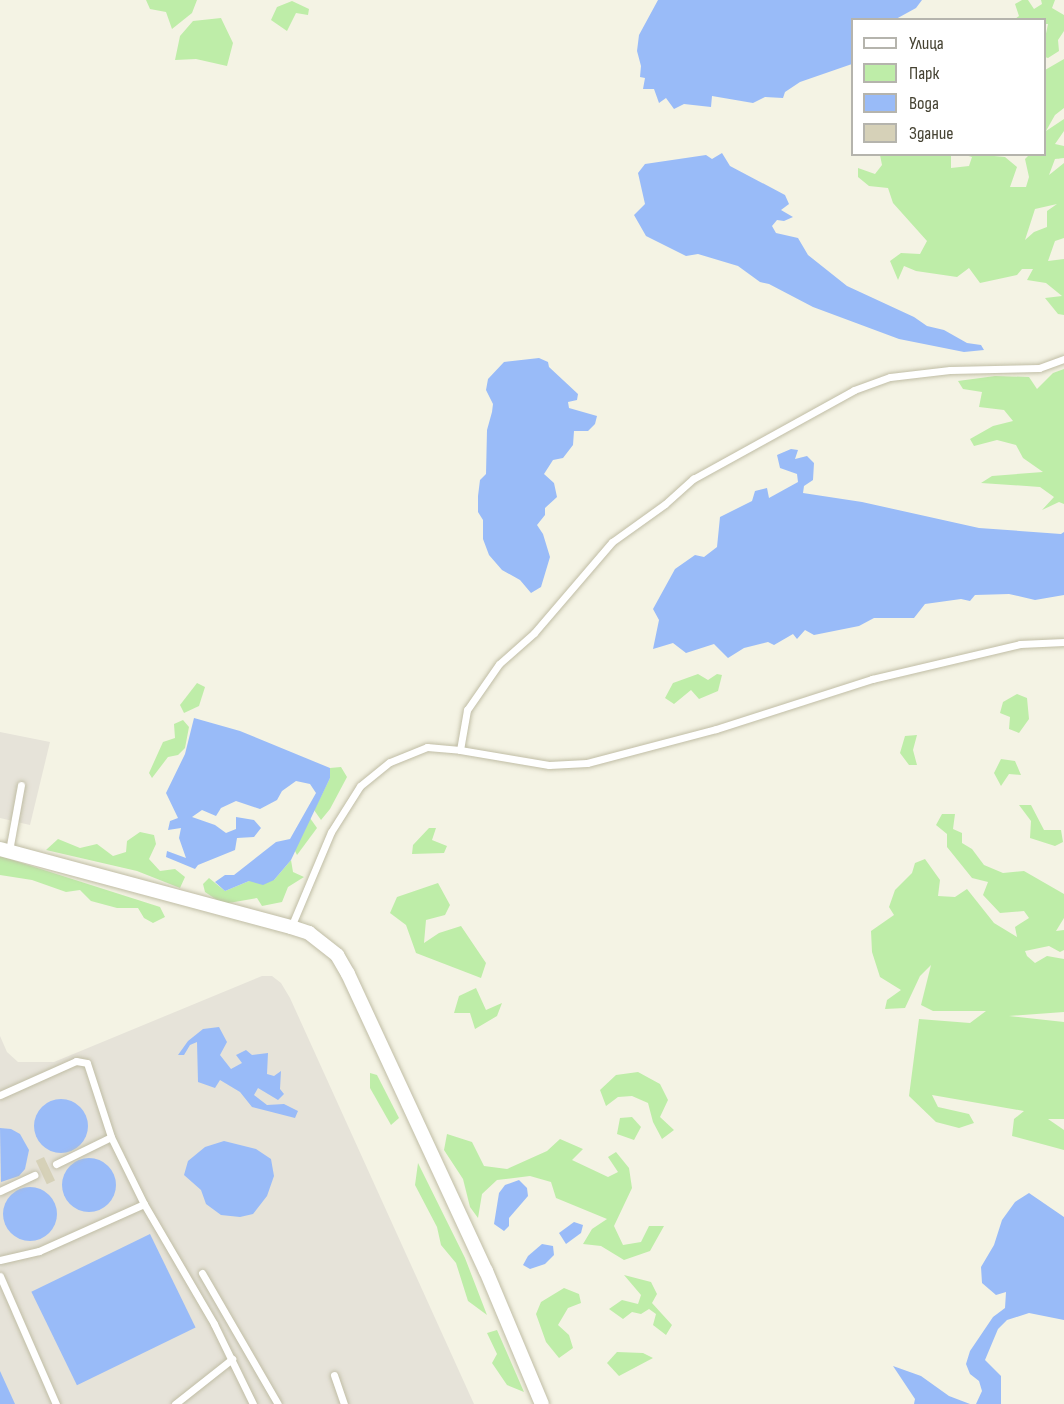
<!DOCTYPE html>
<html>
<head>
<meta charset="utf-8">
<style>
	body { margin:0 }
	#map { position:relative; width:1064px; height:1404px; overflow:hidden; background:#f4f3e4; font-family:"Sofia Sans Condensed",sans-serif }
	div>[style] { position:absolute }
	.industrial>* { inset:0; background:#e6e3d9 }
	.green>* { inset:0; background:#beeda8 }
	.water>* { inset:0; background:#99bbf8; transform-origin:0 0 }
	.round { border-radius:50% }
	.building>* { inset:0; background:#d6d1b8; transform-origin:0 0 }
	.roads { filter:drop-shadow(0 0 2px #c0bda5) drop-shadow(0 0 2px #c0bda5) }
	.lane>* { height:7px; margin:-3.5px; padding:0 3.5px; transform-origin:3.5px; border-radius:3.5px; background:#fff }
	.street>* { height:14px; margin:-7px; padding:0 7px; transform-origin:7px; border-radius:7px; background:#fff }
	span { translate:-50% -50%; white-space:nowrap; text-align:center; line-height:1.15; -webkit-text-stroke:4.5px #fff; paint-order:stroke }
	.legend { position:absolute; left:851px; top:18px; width:195px; height:138px; box-sizing:border-box; background:#fff; border:2px solid #b5b4ad; margin:0; padding:8px 10px; list-style:none; font-size:18px; color:#464333 }
	.legend li { display:flex; align-items:center; gap:12px; height:30px }
	.legend b { width:30px; border:2px solid #b5b4ad }
</style>
</head>
<body>
<div id="map">
	<div class="industrial">
		<i style="clip-path:polygon(0 732px,50px 742px,30px 825px,0 818px)"></i>
		<i style="clip-path:polygon(262px 976px,272px 976px,281px 983px,290px 998px,474px 1404px,0 1404px,0 1036px,7px 1052px,18px 1062px,54px 1062px)"></i>
	</div>
	<div class="green">
		<i style="clip-path:polygon(146px 0,197px 0,192px 13px,172px 29px,166px 12px,150px 9px)"></i>
		<i style="clip-path:polygon(1022px 0,1028px 0,1034px 9px,1042px 4px,1041px 0,1055px 0,1052px 8px,1064px 15px,1064px 31px,1058px 40px,1059px 51px,1048px 58px,1045px 57px,1044px 43px,1048px 24px,1045px 24px,1044px 20px,1015px 19px,1019px 16px,1015px 4px)"></i>
		<i style="clip-path:polygon(292px 1px,309px 9px,308px 15px,296px 13px,287px 31px,271px 20px,277px 7px)"></i>
		<i style="clip-path:polygon(221px 18px,233px 43px,227px 66px,196px 59px,175px 60px,180px 36px,193px 21px)"></i>
		<i style="clip-path:polygon(evenodd,1064px 59px,1064px 108px,1055px 115px,1046px 131px,1064px 119px,1064px 131px,1055px 144px,1064px 146px,1064px 158px,1055px 159px,1049px 175px,1064px 163px,1064px 238px,1055px 241px,1048px 261px,1064px 259px,1064px 315px,1058px 314px,1045px 298px,1062px 296px,1046px 283px,1027px 280px,1033px 269px,1022px 269px,1017px 275px,980px 283px,969px 268px,957px 277px,916px 271px,904px 266px,898px 280px,890px 261px,901px 253px,920px 254px,927px 241px,893px 203px,888px 188px,869px 186px,858px 177px,858px 168px,875px 174px,882px 165px,880px 155px,956px 155px,951px 156px,951px 168px,969px 166px,972px 157px,965px 155px,983px 155px,1005px 157px,1017px 167px,1010px 187px,1026px 187px,1029px 177px,1025px 159px,1029px 155px,1044px 154px,1045px 70px,1064px 59px,1057px 204px,1047px 211px,1047px 227px,1034px 232px,1025px 240px,1035px 209px,1057px 204px)"></i>
		<i style="clip-path:polygon(1064px 369px,1064px 504px,1059px 502px,1042px 510px,1054px 497px,1040px 487px,981px 483px,992px 476px,1043px 472px,1023px 458px,1016px 445px,997px 440px,974px 446px,970px 439px,993px 426px,1013px 421px,1004px 410px,979px 407px,982px 392px,963px 389px,958px 381px,995px 376px,1029px 377px,1037px 389px,1053px 373px)"></i>
		<i style="clip-path:polygon(698px 674px,708px 680px,717px 674px,722px 675px,718px 691px,699px 699px,691px 690px,674px 704px,665px 698px,673px 683px)"></i>
		<i style="clip-path:polygon(197px 683px,205px 687px,199px 706px,184px 713px,180px 705px)"></i>
		<i style="clip-path:polygon(1017px 694px,1027px 698px,1029px 719px,1019px 733px,1009px 729px,1010px 717px,1000px 713px,1003px 702px)"></i>
		<i style="clip-path:polygon(183px 720px,189px 727px,185px 748px,178px 755px,168px 757px,152px 778px,149px 773px,163px 742px,175px 738px,174px 724px)"></i>
		<i style="clip-path:polygon(917px 735px,913px 750px,917px 765px,909px 765px,900px 753px,905px 736px)"></i>
		<i style="clip-path:polygon(1001px 759px,1015px 761px,1021px 775px,1009px 774px,1001px 786px,994px 773px)"></i>
		<i style="clip-path:polygon(341px 767px,347px 777px,330px 809px,321px 820px,314px 810px,330px 778px,330px 768px)"></i>
		<i style="clip-path:polygon(1019px 805px,1031px 805px,1044px 830px,1061px 830px,1063px 842px,1055px 846px,1030px 838px,1031px 821px)"></i>
		<i style="clip-path:polygon(942px 814px,955px 814px,953px 829px,962px 833px,962px 843px,972px 849px,984px 865px,1003px 873px,1024px 871px,1064px 894px,1064px 918px,1056px 931px,1064px 930px,1064px 950px,1060px 952px,1049px 946px,1025px 951px,1027px 956px,1035px 963px,1047px 956px,1064px 959px,1064px 1012px,1009px 1016px,1064px 1022px,1064px 1119px,1048px 1119px,1064px 1130px,1064px 1150px,1012px 1136px,1014px 1119px,1024px 1111px,932px 1095px,938px 1107px,969px 1114px,974px 1123px,959px 1128px,936px 1122px,909px 1096px,919px 1019px,970px 1023px,986px 1011px,933px 1011px,921px 1005px,931px 965px,920px 976px,905px 1008px,885px 1009px,887px 1000px,901px 990px,880px 977px,872px 952px,871px 931px,894px 915px,889px 907px,895px 890px,912px 873px,915px 863px,925px 859px,940px 880px,938px 896px,955px 897px,967px 889px,994px 923px,1017px 937px,1015px 927px,1029px 918px,1024px 911px,1000px 913px,983px 895px,988px 882px,972px 878px,947px 847px,947px 834px,936px 825px)"></i>
		<i style="clip-path:polygon(310px 818px,317px 828px,297px 855px,294px 849px)"></i>
		<i style="clip-path:polygon(429px 828px,436px 828px,432px 840px,447px 846px,444px 853px,412px 854px,413px 845px)"></i>
		<i style="clip-path:polygon(140px 832px,154px 835px,156px 844px,149px 859px,160px 871px,175px 869px,185px 877px,180px 888px,137px 871px,46px 850px,58px 839px,80px 848px,97px 844px,113px 856px,126px 852px,127px 841px)"></i>
		<i style="clip-path:polygon(0 856px,160px 907px,165px 917px,153px 923px,144px 918px,138px 908px,117px 908px,91px 901px,80px 890px,66px 892px,32px 880px,0 875px)"></i>
		<i style="clip-path:polygon(291px 860px,293px 872px,304px 877px,288px 887px,282px 902px,262px 906px,257px 898px,223px 904px,205px 892px,203px 884px,209px 878px,225px 891px,249px 881px,274px 880px)"></i>
		<i style="clip-path:polygon(438px 883px,450px 905px,445px 915px,426px 920px,424px 943px,439px 933px,461px 926px,486px 963px,481px 978px,416px 953px,406px 925px,390px 913px,397px 897px)"></i>
		<i style="clip-path:polygon(476px 988px,486px 1010px,502px 1003px,497px 1016px,475px 1029px,470px 1013px,454px 1013px,459px 996px)"></i>
		<i style="clip-path:polygon(638px 1072px,660px 1084px,668px 1100px,660px 1117px,674px 1130px,662px 1139px,653px 1122px,648px 1103px,632px 1096px,618px 1097px,606px 1106px,600px 1090px,616px 1075px)"></i>
		<i style="clip-path:polygon(370px 1073px,377px 1075px,399px 1118px,391px 1125px,370px 1088px)"></i>
		<i style="clip-path:polygon(632px 1117px,641px 1127px,634px 1140px,617px 1134px,620px 1118px)"></i>
		<i style="clip-path:polygon(447px 1134px,472px 1142px,484px 1166px,507px 1169px,547px 1151px,560px 1139px,583px 1149px,572px 1160px,608px 1177px,618px 1172px,608px 1157px,616px 1152px,629px 1168px,632px 1188px,614px 1226px,623px 1245px,641px 1242px,649px 1226px,664px 1226px,650px 1251px,624px 1260px,601px 1246px,583px 1244px,592px 1229px,607px 1219px,556px 1198px,551px 1182px,530px 1176px,497px 1180px,482px 1194px,478px 1218px,470px 1207px,463px 1179px,444px 1150px)"></i>
		<i style="clip-path:polygon(418px 1163px,465px 1258px,487px 1315px,468px 1301px,456px 1263px,441px 1245px,437px 1227px,415px 1185px)"></i>
		<i style="clip-path:polygon(624px 1275px,651px 1282px,657px 1294px,652px 1303px,672px 1325px,666px 1335px,653px 1325px,656px 1314px,649px 1309px,641px 1314px,632px 1312px,623px 1319px,609px 1309px,622px 1300px,638px 1304px,641px 1295px)"></i>
		<i style="clip-path:polygon(564px 1288px,579px 1294px,581px 1303px,568px 1308px,558px 1325px,569px 1335px,573px 1348px,559px 1358px,546px 1342px,536px 1314px,541px 1302px)"></i>
		<i style="clip-path:polygon(497px 1330px,524px 1392px,507px 1385px,492px 1363px,497px 1354px,487px 1333px)"></i>
		<i style="clip-path:polygon(617px 1352px,643px 1353px,653px 1358px,619px 1376px,607px 1363px)"></i>
	</div>
	<div class="water">
		<i style="clip-path:polygon(658px 0,922px 0,916px 8px,896px 19px,852px 20px,852px 64px,800px 82px,785px 92px,783px 98px,765px 97px,753px 103px,712px 96px,711px 107px,684px 104px,674px 109px,666px 98px,659px 103px,654px 89px,643px 89px,645px 78px,640px 77px,641px 66px,637px 51px,639px 35px)"></i>
		<i style="clip-path:polygon(722px 153px,730px 166px,785px 195px,789px 204px,781px 210px,793px 217px,784px 221px,777px 220px,772px 226px,776px 233px,798px 238px,808px 255px,847px 286px,914px 317px,927px 326px,944px 330px,967px 343px,981px 345px,984px 350px,964px 352px,899px 339px,813px 307px,769px 284px,760px 282px,738px 266px,698px 254px,686px 256px,646px 236px,634px 215px,645px 204px,638px 173px,645px 164px,706px 155px,712px 159px)"></i>
		<i style="clip-path:polygon(539px 358px,548px 362px,549px 367px,578px 394px,577px 400px,568px 402px,569px 408px,597px 416px,595px 424px,588px 431px,574px 431px,573px 445px,563px 458px,553px 460px,544px 474px,554px 483px,557px 497px,545px 508px,545px 515px,537px 525px,543px 534px,550px 557px,541px 587px,531px 593px,520px 580px,502px 570px,489px 555px,483px 539px,483px 520px,478px 512px,478px 496px,480px 480px,486px 474px,487px 430px,492px 412px,493px 404px,486px 390px,488px 379px,504px 362px)"></i>
		<i style="clip-path:polygon(791px 449px,798px 450px,795px 459px,807px 456px,814px 463px,813px 480px,804px 486px,803px 493px,862px 502px,979px 528px,1061px 534px,1064px 532px,1064px 595px,1035px 600px,1009px 594px,975px 595px,970px 601px,961px 599px,925px 604px,914px 618px,874px 618px,859px 626px,814px 635px,805px 630px,797px 639px,793px 634px,774px 645px,768px 642px,744px 648px,728px 658px,714px 644px,686px 653px,673px 643px,653px 649px,659px 620px,653px 609px,675px 569px,695px 555px,704px 557px,717px 547px,720px 517px,752px 501px,755px 491px,767px 488px,769px 498px,798px 482px,797px 474px,780px 468px,777px 455px)"></i>
		<i style="clip-path:polygon(194px 718px,240px 731px,330px 768px,330px 778px,291px 860px,274px 880px,263px 885px,249px 881px,225px 891px,215px 882px,225px 875px,234px 875px,276px 842px,290px 839px,316px 793px,310px 784px,296px 781px,282px 791px,277px 800px,260px 809px,236px 801px,221px 808px,216px 816px,202px 810px,192px 817px,215px 825px,226px 833px,236px 829px,236px 817px,254px 820px,261px 828px,254px 837px,237px 838px,235px 850px,198px 865px,195px 869px,166px 857px,167px 851px,186px 858px,179px 838px,181px 828px,168px 830px,170px 821px,178px 818px,166px 793px,185px 754px)"></i>
		<i style="clip-path:polygon(219px 1027px,227px 1042px,220px 1055px,231px 1069px,242px 1063px,236px 1055px,246px 1050px,252px 1055px,268px 1053px,267px 1074px,274px 1076px,281px 1071px,280px 1089px,284px 1094px,278px 1100px,258px 1088px,254px 1095px,267px 1105px,284px 1104px,298px 1111px,295px 1118px,252px 1107px,240px 1092px,220px 1080px,215px 1088px,198px 1082px,197px 1042px,190px 1045px,184px 1055px,178px 1055px,188px 1041px,203px 1029px)"></i>
		<i class="round" style="left:34px;top:1099px;width:54px;height:54px"></i>
		<i style="clip-path:polygon(0 1128px,11px 1129px,20px 1134px,29px 1150px,25px 1169px,19px 1176px,1px 1182px)"></i>
		<i style="clip-path:polygon(224px 1141px,256px 1149px,271px 1159px,274px 1176px,267px 1196px,253px 1214px,240px 1217px,221px 1215px,206px 1204px,201px 1190px,184px 1175px,188px 1161px,205px 1147px)"></i>
		<i class="round" style="left:62px;top:1158px;width:54px;height:54px"></i>
		<i style="clip-path:polygon(519px 1180px,527px 1188px,528px 1196px,509px 1218px,509px 1226px,504px 1231px,494px 1224px,499px 1193px,505px 1185px)"></i>
		<i class="round" style="left:3px;top:1187px;width:54px;height:54px"></i>
		<i style="clip-path:polygon(1029px 1193px,1064px 1217px,1064px 1320px,1029px 1313px,1007px 1320px,998px 1329px,985px 1360px,1001px 1376px,1001px 1404px,976px 1404px,982px 1391px,979px 1381px,970px 1374px,966px 1364px,970px 1351px,993px 1317px,1005px 1308px,1006px 1292px,996px 1295px,982px 1283px,981px 1267px,994px 1245px,1002px 1220px,1015px 1202px)"></i>
		<i style="clip-path:polygon(574px 1222px,583px 1225px,581px 1233px,566px 1244px,559px 1233px)"></i>
		<i style="left:150px;top:1234px;width:104px;height:132px;rotate:64deg"></i>
		<i style="clip-path:polygon(542px 1244px,553px 1246px,554px 1255px,545px 1264px,530px 1269px,523px 1265px,528px 1256px)"></i>
		<i style="clip-path:polygon(893px 1366px,921px 1376px,949px 1396px,970px 1404px,914px 1404px,915px 1399px)"></i>
		<i style="clip-path:polygon(0 1371px,15px 1404px,0 1404px)"></i>
	</div>
	<div class="building">
		<i style="left:44px;top:1157px;width:26px;height:9px;rotate:65deg"></i>
	</div>
	<div class="roads">
		<div class="lane">
			<i style="left:460px;top:750px;width:41px;rotate:-80.1deg"></i>
			<i style="left:467px;top:710px;width:56px;rotate:-55.2deg"></i>
			<i style="left:499px;top:664px;width:47px;rotate:-41.5deg"></i>
			<i style="left:534px;top:633px;width:120px;rotate:-49.4deg"></i>
			<i style="left:612px;top:542px;width:65px;rotate:-35.6deg"></i>
			<i style="left:665px;top:504px;width:38px;rotate:-42deg"></i>
			<i style="left:693px;top:479px;width:184px;rotate:-28.9deg"></i>
			<i style="left:854px;top:390px;width:38px;rotate:-20deg"></i>
			<i style="left:890px;top:377px;width:60px;rotate:-6.7deg"></i>
			<i style="left:950px;top:370px;width:89px;rotate:-1.3deg"></i>
			<i style="left:1039px;top:368px;width:27px;rotate:-20deg"></i>
			<i style="left:9px;top:851px;width:67px;rotate:-79.7deg"></i>
			<i style="left:291px;top:927px;width:103px;rotate:-67.2deg"></i>
			<i style="left:331px;top:832px;width:54px;rotate:-57.8deg"></i>
			<i style="left:360px;top:786px;width:38px;rotate:-39deg"></i>
			<i style="left:390px;top:762px;width:40px;rotate:-22deg"></i>
			<i style="left:427px;top:747px;width:33px;rotate:5deg"></i>
			<i style="left:460px;top:750px;width:90px;rotate:9.6deg"></i>
			<i style="left:549px;top:765px;width:38px;rotate:-3deg"></i>
			<i style="left:587px;top:763px;width:133px;rotate:-14.8deg"></i>
			<i style="left:716px;top:729px;width:164px;rotate:-17.8deg"></i>
			<i style="left:872px;top:679px;width:152px;rotate:-13.3deg"></i>
			<i style="left:1020px;top:644px;width:44px;rotate:-2.6deg"></i>
			<i style="left:0;top:1095px;width:83px;rotate:-24.1deg"></i>
			<i style="left:76px;top:1061px;width:11px;rotate:10deg"></i>
			<i style="left:87px;top:1063px;width:78px;rotate:72deg"></i>
			<i style="left:111px;top:1137px;width:75px;rotate:63.8deg"></i>
			<i style="left:144px;top:1204px;width:139px;rotate:59.7deg"></i>
			<i style="left:214px;top:1324px;width:89px;rotate:64deg"></i>
			<i style="left:56px;top:1164px;width:61px;rotate:-26.1deg"></i>
			<i style="left:0;top:1191px;width:38px;rotate:-25deg"></i>
			<i style="left:0;top:1260px;width:40px;rotate:-13deg"></i>
			<i style="left:39px;top:1251px;width:115px;rotate:-24.1deg"></i>
			<i style="left:202px;top:1273px;width:151px;rotate:59.9deg"></i>
			<i style="left:0;top:1276px;width:140px;rotate:66.4deg"></i>
			<i style="left:334px;top:1375px;width:31px;rotate:71deg"></i>
			<i style="left:175px;top:1404px;width:73px;rotate:-38.3deg"></i>
		</div>
		<div class="street">
			<i style="left:0;top:849px;width:301px;rotate:15deg"></i>
			<i style="left:291px;top:927px;width:19px;rotate:18deg"></i>
			<i style="left:309px;top:933px;width:36px;rotate:38deg"></i>
			<i style="left:337px;top:955px;width:22px;rotate:60deg"></i>
			<i style="left:348px;top:974px;width:327px;rotate:65.1deg"></i>
			<i style="left:486px;top:1271px;width:144px;rotate:67.2deg"></i>
		</div>
	</div>
	<ul class="legend">
	<li><b style="height:8px;background:#fff"></b>Улица</li>
	<li><b style="height:16px;background:#beeda8"></b>Парк</li>
	<li><b style="height:16px;background:#99bbf8"></b>Вода</li>
	<li><b style="height:16px;background:#d6d1b8"></b>Здание</li>
	</ul>
</div>
</body>
</html>
